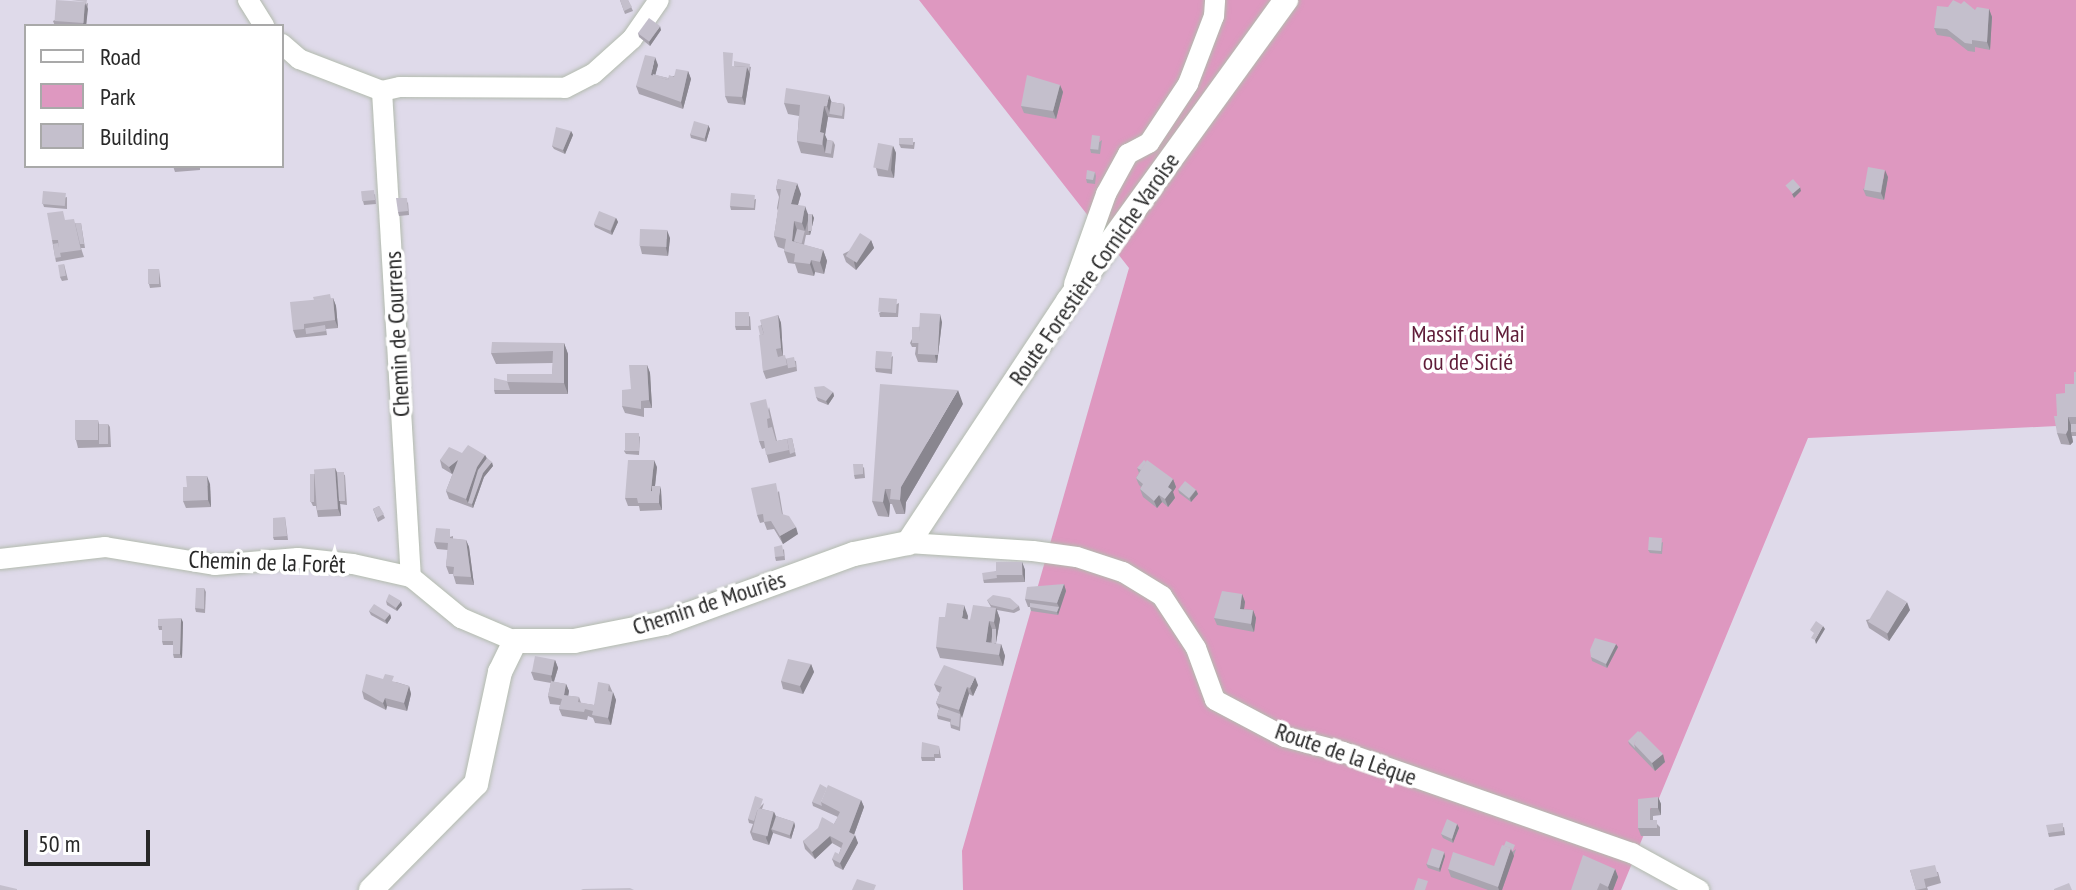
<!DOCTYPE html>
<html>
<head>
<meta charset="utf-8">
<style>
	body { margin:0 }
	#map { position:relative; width:2076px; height:890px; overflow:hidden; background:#dfdaea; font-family:"PT Sans Narrow",sans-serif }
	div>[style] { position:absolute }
	.green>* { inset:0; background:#de98c0 }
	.roads { filter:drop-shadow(0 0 2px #b3bbae) drop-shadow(0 0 2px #b3bbae) }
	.minor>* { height:20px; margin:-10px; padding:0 10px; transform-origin:10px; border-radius:10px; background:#fff }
	.tertiary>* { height:24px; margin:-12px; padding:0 12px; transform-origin:12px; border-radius:12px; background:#fff }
	.wall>* { inset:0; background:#a9a4af }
	.shaded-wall>* { inset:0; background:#89868f }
	.building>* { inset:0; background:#c4bfcc; transform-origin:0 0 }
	span { translate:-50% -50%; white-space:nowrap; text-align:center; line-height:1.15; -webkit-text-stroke:7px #fff; paint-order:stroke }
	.street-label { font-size:24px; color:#282828 }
	.park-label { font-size:24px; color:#601d39 }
	.legend { position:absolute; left:24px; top:24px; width:260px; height:144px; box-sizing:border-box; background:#fff; border:2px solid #a9a9a9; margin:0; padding:10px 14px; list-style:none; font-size:24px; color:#282828 }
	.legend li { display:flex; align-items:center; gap:16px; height:40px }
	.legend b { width:40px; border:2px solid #a9a9a9 }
	.scale { position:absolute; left:24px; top:830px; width:126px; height:36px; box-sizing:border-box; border:4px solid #282828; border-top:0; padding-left:10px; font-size:24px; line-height:28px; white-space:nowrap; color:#282828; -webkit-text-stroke:6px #fff; paint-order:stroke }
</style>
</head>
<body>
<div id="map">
	<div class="green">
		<i style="clip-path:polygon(919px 0,2076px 0,2076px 425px,1808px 438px,1621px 890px,963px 890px,962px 851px,1129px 268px)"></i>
	</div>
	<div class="roads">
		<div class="minor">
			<i style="left:248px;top:0;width:31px;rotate:58deg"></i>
			<i style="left:282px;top:44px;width:23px;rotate:41deg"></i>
			<i style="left:299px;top:59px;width:89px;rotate:21.1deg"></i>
			<i style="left:382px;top:91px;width:18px;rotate:-13deg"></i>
			<i style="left:400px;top:87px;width:165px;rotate:0.3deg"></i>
			<i style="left:565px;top:88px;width:31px;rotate:-27deg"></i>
			<i style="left:593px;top:74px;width:52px;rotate:-41.9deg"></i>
			<i style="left:632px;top:39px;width:47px;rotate:-55.3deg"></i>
			<i style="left:382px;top:91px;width:487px;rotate:86.6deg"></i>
			<i style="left:1074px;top:284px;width:96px;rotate:-70.4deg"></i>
			<i style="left:1106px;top:194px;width:46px;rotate:-61.2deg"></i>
			<i style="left:1128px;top:154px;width:24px;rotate:-28deg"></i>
			<i style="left:1149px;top:143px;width:71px;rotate:-56.5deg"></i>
			<i style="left:1188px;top:84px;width:73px;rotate:-69.1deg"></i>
			<i style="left:1214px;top:16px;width:16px;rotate:-86deg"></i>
			<i style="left:908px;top:543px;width:125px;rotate:3.7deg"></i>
			<i style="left:1033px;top:551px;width:44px;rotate:7.8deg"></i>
			<i style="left:1077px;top:557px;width:48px;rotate:18.1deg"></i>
			<i style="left:1123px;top:572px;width:46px;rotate:31.6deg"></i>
			<i style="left:1162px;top:596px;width:62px;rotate:56.8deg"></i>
			<i style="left:1196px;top:648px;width:55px;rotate:69.9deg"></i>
			<i style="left:1215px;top:700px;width:79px;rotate:27.9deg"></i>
			<i style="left:1285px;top:737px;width:60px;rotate:14.5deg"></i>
			<i style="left:1343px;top:752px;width:306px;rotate:19.3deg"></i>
			<i style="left:1632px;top:853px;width:77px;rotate:28.9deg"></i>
			<i style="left:0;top:559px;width:106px;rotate:-6.5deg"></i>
			<i style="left:105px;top:547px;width:111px;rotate:9.3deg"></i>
			<i style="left:215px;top:565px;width:83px;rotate:-4.8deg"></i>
			<i style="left:298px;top:558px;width:55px;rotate:6.2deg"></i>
			<i style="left:353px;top:564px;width:59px;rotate:12.6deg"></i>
			<i style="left:411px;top:577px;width:65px;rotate:39.4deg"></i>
			<i style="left:461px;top:618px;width:59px;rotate:23.1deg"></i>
		</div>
		<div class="tertiary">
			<i style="left:371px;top:890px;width:149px;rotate:-45.3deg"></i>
			<i style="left:476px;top:784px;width:115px;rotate:-77.9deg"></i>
			<i style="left:500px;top:672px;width:34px;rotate:-64deg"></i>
			<i style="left:515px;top:641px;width:59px"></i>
			<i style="left:574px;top:641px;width:93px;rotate:-11.2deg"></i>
			<i style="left:665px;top:623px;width:201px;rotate:-20.1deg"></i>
			<i style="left:854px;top:554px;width:55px;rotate:-11.5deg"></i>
			<i style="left:908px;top:543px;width:290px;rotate:-56.5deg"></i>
			<i style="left:1068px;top:301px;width:372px;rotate:-54.1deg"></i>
		</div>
	</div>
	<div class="wall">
		<i style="clip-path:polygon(620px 0,628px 0,633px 11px,625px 14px)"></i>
		<i style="clip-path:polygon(88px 3px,86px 26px,55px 26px,53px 21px)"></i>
		<i style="clip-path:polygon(1961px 4px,1975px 10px,1989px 9px,1992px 17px,1990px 50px,1975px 47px,1975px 52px,1968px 51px,1950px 37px,1937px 35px,1934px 28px,1948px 7px)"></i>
		<i style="clip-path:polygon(661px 30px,650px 46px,639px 37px,638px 33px)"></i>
		<i style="clip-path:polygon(736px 62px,751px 67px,745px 105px,728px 103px,725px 96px)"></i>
		<i style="clip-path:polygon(658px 65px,655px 75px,668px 78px,688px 71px,691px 79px,683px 109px,639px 94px,636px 86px)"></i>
		<i style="clip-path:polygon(1060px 85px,1063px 92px,1056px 119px,1024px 113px,1021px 106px)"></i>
		<i style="clip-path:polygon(831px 102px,844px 104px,845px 108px,844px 119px,828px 117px,825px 135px,827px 140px,833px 141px,835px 145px,833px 158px,801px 153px,797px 141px,799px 116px,788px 114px,784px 103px)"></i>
		<i style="clip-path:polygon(708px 125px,710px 129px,706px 142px,691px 138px,690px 134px)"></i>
		<i style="clip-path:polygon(571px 131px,573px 135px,565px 154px,554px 149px,552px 146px)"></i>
		<i style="clip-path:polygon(1102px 140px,1100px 154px,1091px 153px,1090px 149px)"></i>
		<i style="clip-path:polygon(915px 142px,914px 149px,901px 148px,899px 144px)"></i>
		<i style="clip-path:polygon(893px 146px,896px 153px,894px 178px,878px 176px,876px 168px)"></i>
		<i style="clip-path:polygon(173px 166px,200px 166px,200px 170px,175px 172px)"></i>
		<i style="clip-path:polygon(1095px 172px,1096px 176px,1095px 184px,1087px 183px,1086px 179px)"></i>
		<i style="clip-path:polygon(1888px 177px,1884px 200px,1866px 196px,1863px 189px)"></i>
		<i style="clip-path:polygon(778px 179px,801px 194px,798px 205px,808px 214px,812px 214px,814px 218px,810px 235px,806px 235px,804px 245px,823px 250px,827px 261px,824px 274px,815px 272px,814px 276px,798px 273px,795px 264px,788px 263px,784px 251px,784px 249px,778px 247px,774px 236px,778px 211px,777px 208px,779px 197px,776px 189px)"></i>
		<i style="clip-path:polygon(375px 194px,376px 204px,364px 205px,363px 201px)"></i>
		<i style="clip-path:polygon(67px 197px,67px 209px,44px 207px,43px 204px)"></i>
		<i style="clip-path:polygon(756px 199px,755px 210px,731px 210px,730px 206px)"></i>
		<i style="clip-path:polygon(408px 202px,409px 215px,399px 216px,398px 212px)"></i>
		<i style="clip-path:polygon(616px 218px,618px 222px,612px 235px,595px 227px,594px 224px)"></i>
		<i style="clip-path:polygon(66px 220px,75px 223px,81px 223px,85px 248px,81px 248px,84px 257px,56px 262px,52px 240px)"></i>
		<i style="clip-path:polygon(670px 238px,668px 256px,642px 254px,640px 246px)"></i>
		<i style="clip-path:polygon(871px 240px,874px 248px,856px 270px,846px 262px,843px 254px)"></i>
		<i style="clip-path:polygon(64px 264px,68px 280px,62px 281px,60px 277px)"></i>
		<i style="clip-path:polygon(159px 269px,161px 287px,150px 288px,149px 284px)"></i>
		<i style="clip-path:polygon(333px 298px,336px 306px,338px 328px,326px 329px,327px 335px,296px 338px,293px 330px,332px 299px)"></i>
		<i style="clip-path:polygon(899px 303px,898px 317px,880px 317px,879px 313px)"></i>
		<i style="clip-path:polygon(778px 315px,781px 323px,783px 355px,786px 359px,796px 361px,797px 371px,766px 379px,763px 371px,761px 325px)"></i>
		<i style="clip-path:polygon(750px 316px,751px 330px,736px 330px,735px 326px)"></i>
		<i style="clip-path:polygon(942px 322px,937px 363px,918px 362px,915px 354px,916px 347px,912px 347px,910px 343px,918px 327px)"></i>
		<i style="clip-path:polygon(564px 343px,568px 354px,568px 394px,495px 394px,494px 390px,507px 381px,552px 374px,553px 363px,496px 364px,491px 353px)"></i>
		<i style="clip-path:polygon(893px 356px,892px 374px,876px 372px,875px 368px)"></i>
		<i style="clip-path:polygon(647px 365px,650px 373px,652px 408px,644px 408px,644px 417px,625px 413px,622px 406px)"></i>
		<i style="clip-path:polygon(2076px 372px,2076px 436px,2072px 436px,2073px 442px,2070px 445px,2061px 444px,2057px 433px,2057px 416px,2074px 384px)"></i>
		<i style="clip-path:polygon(833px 392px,834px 396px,828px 405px,818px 401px,816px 397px)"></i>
		<i style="clip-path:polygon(963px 404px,906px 502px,905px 514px,896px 514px,892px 504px,890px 504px,889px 517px,878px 516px,872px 501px)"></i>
		<i style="clip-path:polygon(769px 407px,777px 441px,792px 438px,796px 456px,769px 463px,765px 448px,762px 449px,759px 441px)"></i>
		<i style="clip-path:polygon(98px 420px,99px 424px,108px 424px,110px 427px,111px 447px,78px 448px,76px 440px)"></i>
		<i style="clip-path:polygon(640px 436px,639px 455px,626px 454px,624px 451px)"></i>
		<i style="clip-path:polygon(462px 453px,485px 455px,487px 458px,493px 466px,484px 477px,473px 508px,449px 499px,446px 491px,453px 473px,452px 474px,442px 468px,440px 460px)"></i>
		<i style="clip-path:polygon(657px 467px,655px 486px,661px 490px,662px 510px,640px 511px,639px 506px,628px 506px,625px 498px)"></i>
		<i style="clip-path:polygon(864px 467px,865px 478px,855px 479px,854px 475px)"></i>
		<i style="clip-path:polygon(335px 468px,337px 472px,345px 475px,347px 505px,340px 504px,341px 516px,318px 517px,316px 506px,313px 506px,311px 502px,314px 474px)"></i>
		<i style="clip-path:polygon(1137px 468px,1173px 479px,1176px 487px,1173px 492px,1175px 498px,1168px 507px,1162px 502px,1157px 508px,1143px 497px,1140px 489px,1141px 487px,1139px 485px,1136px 478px,1139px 473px)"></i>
		<i style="clip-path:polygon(210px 484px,211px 507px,186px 508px,183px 501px)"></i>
		<i style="clip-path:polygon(1178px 489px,1196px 490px,1198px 494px,1191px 502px,1179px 493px)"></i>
		<i style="clip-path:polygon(779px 491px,783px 515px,798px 534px,783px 544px,774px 529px,767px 530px,764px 522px,760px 523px,757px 515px)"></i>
		<i style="clip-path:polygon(379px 506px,385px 518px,378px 522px,373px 509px)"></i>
		<i style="clip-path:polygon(285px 517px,288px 540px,274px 540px,273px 537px)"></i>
		<i style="clip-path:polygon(453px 536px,453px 539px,466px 540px,469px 547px,474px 585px,456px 584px,453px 574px,449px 574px,446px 566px,448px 550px,437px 549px,434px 542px)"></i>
		<i style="clip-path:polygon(1663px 542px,1662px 554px,1650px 553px,1648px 550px)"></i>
		<i style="clip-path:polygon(784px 549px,785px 560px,776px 561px,775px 557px)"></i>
		<i style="clip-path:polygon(1022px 562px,1025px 570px,1025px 582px,984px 583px,983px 579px,996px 571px)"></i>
		<i style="clip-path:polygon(1064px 584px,1066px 591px,1058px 615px,1031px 611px,1030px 607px,1028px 607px,1025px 599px)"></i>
		<i style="clip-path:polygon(204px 588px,206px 592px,205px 613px,196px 612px,195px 608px)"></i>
		<i style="clip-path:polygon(1242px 594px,1245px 602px,1244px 609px,1253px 610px,1256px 618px,1254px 632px,1217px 625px,1214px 618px)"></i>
		<i style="clip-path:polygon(987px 600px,1019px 606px,1020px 610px,1014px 613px,997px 610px,1000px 619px,996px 644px,1001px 644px,1005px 656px,1003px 666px,940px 658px,936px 647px,968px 616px,967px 620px,970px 620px,991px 607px)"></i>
		<i style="clip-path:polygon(386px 601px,402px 605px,397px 611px,387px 605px)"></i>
		<i style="clip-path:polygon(1910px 610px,1889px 641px,1869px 628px,1866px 620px)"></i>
		<i style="clip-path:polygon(369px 611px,390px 614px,391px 618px,387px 624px,371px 615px)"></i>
		<i style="clip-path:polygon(183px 622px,182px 658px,174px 658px,173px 654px,173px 645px,163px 645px,162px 641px,162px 630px,159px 630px,158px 626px)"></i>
		<i style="clip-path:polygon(1618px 647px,1607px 668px,1592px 661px,1591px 657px)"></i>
		<i style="clip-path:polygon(555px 660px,558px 668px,554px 682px,566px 684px,569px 691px,568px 696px,579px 697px,581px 703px,594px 705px,609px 684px,616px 700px,611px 725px,595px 723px,593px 718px,588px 716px,587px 720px,562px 716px,559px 709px,560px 705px,550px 704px,548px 696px,551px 683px,534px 680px,531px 672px)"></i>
		<i style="clip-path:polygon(811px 664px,814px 672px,803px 694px,783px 689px,781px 681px)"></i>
		<i style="clip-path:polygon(396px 682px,409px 686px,411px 694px,407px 711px,387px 706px,386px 710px,364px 699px,362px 691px)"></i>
		<i style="clip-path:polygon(934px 684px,978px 685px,973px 696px,969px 694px,961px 718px,960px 731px,951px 728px,950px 722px,938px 719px,937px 715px,939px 709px,936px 703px,940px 693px,937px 691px)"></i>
		<i style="clip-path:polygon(1628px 741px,1665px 762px,1655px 771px,1629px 744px)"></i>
		<i style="clip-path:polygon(939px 746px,941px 758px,935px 758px,935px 761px,922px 761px,921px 757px)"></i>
		<i style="clip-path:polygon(1658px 797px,1661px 804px,1661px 815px,1653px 816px,1653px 820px,1660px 827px,1660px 836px,1641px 836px,1638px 828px)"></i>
		<i style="clip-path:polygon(861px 800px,864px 807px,854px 835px,858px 843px,843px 870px,835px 866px,832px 859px,839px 854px,841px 848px,832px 843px,815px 859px,805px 849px,803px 841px,834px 824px,838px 817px,813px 806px,812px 802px)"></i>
		<i style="clip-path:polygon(764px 803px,762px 809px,774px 812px,776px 816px,794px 822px,795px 826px,791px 839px,773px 833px,769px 845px,753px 840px,750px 832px,753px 824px,749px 823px,748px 819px)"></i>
		<i style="clip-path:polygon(1457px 824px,1459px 828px,1453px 843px,1443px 838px,1441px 834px)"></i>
		<i style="clip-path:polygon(2064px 827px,2065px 835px,2049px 837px,2048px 833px)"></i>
		<i style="clip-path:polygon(1516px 849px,1502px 890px,1488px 890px,1451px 877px,1448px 869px,1494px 866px)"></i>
		<i style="clip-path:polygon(1445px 856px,1440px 872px,1428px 868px,1426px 864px)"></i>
		<i style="clip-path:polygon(1615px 869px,1618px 877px,1613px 890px,1571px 890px)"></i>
		<i style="clip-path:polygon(1910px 870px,1938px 872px,1941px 883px,1927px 887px,1928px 890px,1916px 890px)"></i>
	</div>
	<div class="shaded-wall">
		<i style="clip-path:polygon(85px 2px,88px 9px,86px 26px,83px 26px)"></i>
		<i style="clip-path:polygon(1989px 9px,1992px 17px,1990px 50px,1987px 42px)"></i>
		<i style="clip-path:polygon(660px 26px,661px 30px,650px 46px,649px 42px)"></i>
		<i style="clip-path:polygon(655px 57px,658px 65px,654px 80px,651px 75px)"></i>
		<i style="clip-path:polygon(747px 67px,750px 74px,745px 105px,742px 97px)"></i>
		<i style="clip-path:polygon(688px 71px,691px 79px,683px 109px,681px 102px)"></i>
		<i style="clip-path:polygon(1060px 85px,1063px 92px,1056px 119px,1053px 111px)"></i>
		<i style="clip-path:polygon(829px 95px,833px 106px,830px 114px,827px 106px)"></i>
		<i style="clip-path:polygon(824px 106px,828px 117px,825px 135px,829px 144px,825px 153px,820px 132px)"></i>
		<i style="clip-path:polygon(708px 125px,710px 129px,706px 142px,705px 138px)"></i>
		<i style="clip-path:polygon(571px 131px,573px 135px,565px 154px,563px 150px)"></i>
		<i style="clip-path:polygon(893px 146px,896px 153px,894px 178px,891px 170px)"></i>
		<i style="clip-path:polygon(1885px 170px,1888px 177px,1884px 200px,1881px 193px)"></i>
		<i style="clip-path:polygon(797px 183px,801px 194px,795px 215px,791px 204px)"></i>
		<i style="clip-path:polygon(1800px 187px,1801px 191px,1794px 198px,1792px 194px)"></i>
		<i style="clip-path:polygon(805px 206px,809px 217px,805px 231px,802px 223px)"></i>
		<i style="clip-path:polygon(812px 214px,814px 218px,810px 235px,809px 231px)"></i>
		<i style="clip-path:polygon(616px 218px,618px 222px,612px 235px,611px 231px)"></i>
		<i style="clip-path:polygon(794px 221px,798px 233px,796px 249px,792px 241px)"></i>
		<i style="clip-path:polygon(667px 230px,670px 238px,668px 256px,666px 248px)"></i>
		<i style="clip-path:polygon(871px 240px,874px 248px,856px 270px,854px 262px)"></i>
		<i style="clip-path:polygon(823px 250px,827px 261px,824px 274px,820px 262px)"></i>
		<i style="clip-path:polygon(811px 260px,815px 272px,814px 276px,810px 264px)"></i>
		<i style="clip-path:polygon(333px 298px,336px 306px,338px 328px,335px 320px)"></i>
		<i style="clip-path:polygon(940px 314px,942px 322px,937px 363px,935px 356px)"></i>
		<i style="clip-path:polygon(778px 315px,781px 323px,783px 356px,781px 348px)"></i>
		<i style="clip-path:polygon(564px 343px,568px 354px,568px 394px,564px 383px)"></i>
		<i style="clip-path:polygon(647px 365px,650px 373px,652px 408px,649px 400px)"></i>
		<i style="clip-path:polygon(958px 390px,963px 404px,906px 502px,905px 514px,900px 500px,901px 487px)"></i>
		<i style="clip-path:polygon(833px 392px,834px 396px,828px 405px,826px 401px)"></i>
		<i style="clip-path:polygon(2068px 417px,2072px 428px,2071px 432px,2073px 442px,2070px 445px,2066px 434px)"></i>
		<i style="clip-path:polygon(485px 455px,488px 462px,468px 503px,466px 499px,477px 467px)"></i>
		<i style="clip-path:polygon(458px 460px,461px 468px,452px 474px,449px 467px)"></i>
		<i style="clip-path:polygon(654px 460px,657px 467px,654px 495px,651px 491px)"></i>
		<i style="clip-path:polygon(492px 462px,493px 466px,484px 477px,473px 508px,472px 504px,483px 473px)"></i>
		<i style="clip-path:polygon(335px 468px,338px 476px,341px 516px,338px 509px)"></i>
		<i style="clip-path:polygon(207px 476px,210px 484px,211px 507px,208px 500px)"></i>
		<i style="clip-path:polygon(1173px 479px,1176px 487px,1173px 492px,1175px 498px,1168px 507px,1165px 499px,1168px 487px)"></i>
		<i style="clip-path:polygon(660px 486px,661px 490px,662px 510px,659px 503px)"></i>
		<i style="clip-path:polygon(885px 489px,890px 504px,889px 517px,883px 502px)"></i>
		<i style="clip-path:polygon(1196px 490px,1198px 494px,1191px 502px,1190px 498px)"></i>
		<i style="clip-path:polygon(1159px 495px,1162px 502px,1157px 508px,1154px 501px)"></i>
		<i style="clip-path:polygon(796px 527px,798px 534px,783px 544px,780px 536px)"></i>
		<i style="clip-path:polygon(466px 540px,469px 547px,474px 585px,471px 577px)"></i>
		<i style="clip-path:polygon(1022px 562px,1025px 570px,1025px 582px,1023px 575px)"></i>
		<i style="clip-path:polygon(1064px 584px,1066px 591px,1058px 615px,1057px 612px,1059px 607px,1057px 603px)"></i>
		<i style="clip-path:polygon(1242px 594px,1245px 602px,1243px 616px,1240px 609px)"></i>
		<i style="clip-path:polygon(401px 601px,402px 605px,397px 611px,396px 608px)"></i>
		<i style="clip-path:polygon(1907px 602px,1910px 610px,1889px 641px,1887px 633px)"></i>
		<i style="clip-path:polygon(964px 605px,968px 616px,966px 630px,962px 618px)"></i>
		<i style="clip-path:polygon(996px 608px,1000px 619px,994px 654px,993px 650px,996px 629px,994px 622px)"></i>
		<i style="clip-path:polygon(1253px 610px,1256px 618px,1254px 632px,1251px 624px)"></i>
		<i style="clip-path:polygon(390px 614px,391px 618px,387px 624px,385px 620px)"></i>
		<i style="clip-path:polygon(181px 618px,183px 622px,182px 658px,180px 654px)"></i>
		<i style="clip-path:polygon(989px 621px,993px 632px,989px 649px,986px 642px)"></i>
		<i style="clip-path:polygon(1823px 626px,1825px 629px,1816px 644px,1815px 640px)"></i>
		<i style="clip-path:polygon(1001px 644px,1005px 656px,1003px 666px,999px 655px)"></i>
		<i style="clip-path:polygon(1616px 644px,1618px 647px,1607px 668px,1606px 664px)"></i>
		<i style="clip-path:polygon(555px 660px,558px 668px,553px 684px,551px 676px)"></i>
		<i style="clip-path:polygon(811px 664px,814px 672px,803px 694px,800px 686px)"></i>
		<i style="clip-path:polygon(975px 677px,978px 685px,973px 696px,970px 688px)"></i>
		<i style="clip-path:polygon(566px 684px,569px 691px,567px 703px,564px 695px)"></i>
		<i style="clip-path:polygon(409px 686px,411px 694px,407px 711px,404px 703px)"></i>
		<i style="clip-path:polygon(967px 687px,969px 694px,962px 718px,959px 710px)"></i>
		<i style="clip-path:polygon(613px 692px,616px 700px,611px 725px,608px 718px)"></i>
		<i style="clip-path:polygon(385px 698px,387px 706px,386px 710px,383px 703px)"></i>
		<i style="clip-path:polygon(1663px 754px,1665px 762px,1655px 771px,1652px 763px)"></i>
		<i style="clip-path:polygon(1658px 797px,1661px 804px,1661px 815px,1658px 808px)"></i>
		<i style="clip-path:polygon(861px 800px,864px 807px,852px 840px,849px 832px)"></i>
		<i style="clip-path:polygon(774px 812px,777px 820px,771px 829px,773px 833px,769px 845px,766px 838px)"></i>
		<i style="clip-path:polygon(794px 822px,795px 826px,791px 839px,790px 835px)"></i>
		<i style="clip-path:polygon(1457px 824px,1459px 828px,1453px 843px,1452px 839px)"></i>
		<i style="clip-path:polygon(855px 835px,858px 843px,843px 870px,840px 863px)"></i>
		<i style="clip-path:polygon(830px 836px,832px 843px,815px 859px,812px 852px)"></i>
		<i style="clip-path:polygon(1511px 848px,1514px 856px,1502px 890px,1499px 890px,1498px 887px)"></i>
		<i style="clip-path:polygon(1444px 852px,1445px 856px,1440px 872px,1439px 868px)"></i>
		<i style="clip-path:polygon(1615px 869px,1618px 877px,1613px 890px,1609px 890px,1608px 887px)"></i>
	</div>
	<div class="building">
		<i style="left:56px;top:0;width:29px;height:21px;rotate:4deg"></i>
		<i style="clip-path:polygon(71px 0,87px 0,86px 6px,85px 2px)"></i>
		<i style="clip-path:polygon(620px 0,628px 0,632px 7px,624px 11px)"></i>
		<i style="clip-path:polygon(1953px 0,1961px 4px,1964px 1px,1975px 10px,1977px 7px,1989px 9px,1987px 42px,1972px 40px,1972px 44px,1965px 43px,1947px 29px,1934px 28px,1937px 6px,1948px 7px)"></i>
		<i style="left:649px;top:18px;width:14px;height:19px;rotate:36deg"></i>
		<i style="clip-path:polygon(723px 52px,733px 53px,732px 66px,747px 67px,742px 97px,725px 96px)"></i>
		<i style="clip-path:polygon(645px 55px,655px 57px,651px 75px,668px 80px,669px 75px,674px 77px,676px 69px,688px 71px,681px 102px,636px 86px)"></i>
		<i style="clip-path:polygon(734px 61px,750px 64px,749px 71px,747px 67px,734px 66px)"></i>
		<i style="left:653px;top:74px;width:16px;height:2px;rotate:15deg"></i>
		<i style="clip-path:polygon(1027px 75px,1060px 85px,1053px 111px,1021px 106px)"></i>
		<i style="clip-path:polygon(786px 88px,829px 95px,827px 106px,824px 106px,820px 132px,824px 133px,822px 145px,797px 141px,800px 105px,784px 103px)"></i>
		<i style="left:831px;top:102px;width:13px;height:12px;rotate:9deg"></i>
		<i style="left:694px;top:121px;width:15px;height:14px;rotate:16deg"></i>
		<i style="clip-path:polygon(556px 127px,571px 131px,563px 150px,552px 146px)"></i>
		<i style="left:1092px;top:135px;width:8px;height:14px;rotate:7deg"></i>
		<i style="clip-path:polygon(899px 138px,913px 138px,913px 145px,899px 144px)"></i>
		<i style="left:827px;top:140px;width:6px;height:13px;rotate:9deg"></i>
		<i style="left:878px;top:143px;width:15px;height:25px;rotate:11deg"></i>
		<i style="left:1868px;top:167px;width:17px;height:23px;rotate:10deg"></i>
		<i style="clip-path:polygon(1087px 170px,1095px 172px,1093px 180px,1086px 179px)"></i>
		<i style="clip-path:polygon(778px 179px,797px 183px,791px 204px,805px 206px,802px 223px,794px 221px,792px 241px,823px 250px,820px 262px,811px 260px,810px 264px,794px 262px,795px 254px,784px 251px,786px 239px,774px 236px,781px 189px,776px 189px)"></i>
		<i style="left:1793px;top:179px;width:11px;height:10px;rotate:49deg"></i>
		<i style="left:374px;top:190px;width:10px;height:13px;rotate:84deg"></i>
		<i style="left:43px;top:191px;width:23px;height:13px;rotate:5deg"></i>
		<i style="left:731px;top:193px;width:24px;height:13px;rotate:5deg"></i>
		<i style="clip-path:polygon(396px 198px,407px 198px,408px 211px,398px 212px)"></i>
		<i style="clip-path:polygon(63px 211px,65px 220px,74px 219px,81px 250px,59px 253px,58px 240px,52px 240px,47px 213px)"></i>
		<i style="left:599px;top:211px;width:18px;height:14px;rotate:22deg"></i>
		<i style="left:808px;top:214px;width:4px;height:17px"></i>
		<i style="clip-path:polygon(75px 223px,81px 223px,84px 244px,80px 244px)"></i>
		<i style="left:640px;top:229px;width:27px;height:17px;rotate:2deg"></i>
		<i style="left:797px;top:229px;width:8px;height:13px;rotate:14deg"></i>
		<i style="left:860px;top:233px;width:13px;height:27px;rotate:32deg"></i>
		<i style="clip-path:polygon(58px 243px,61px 257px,55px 258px,53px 244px)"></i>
		<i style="left:64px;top:264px;width:12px;height:6px;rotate:81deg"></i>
		<i style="left:148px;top:269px;width:11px;height:15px"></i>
		<i style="clip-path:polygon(330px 294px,331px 299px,314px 300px,313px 297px)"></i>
		<i style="clip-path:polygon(333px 298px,335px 320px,304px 324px,304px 329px,293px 330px,290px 302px)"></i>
		<i style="left:897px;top:299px;width:14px;height:18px;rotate:94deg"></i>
		<i style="left:735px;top:312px;width:14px;height:14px"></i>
		<i style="left:920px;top:313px;width:20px;height:41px;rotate:3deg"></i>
		<i style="clip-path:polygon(778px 315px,781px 348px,776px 349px,778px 357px,785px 355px,787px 365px,763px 371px,759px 335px,764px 334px,760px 320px)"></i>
		<i style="left:325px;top:325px;width:6px;height:20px;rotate:81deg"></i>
		<i style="clip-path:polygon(761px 325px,764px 334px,760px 335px,758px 326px)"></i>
		<i style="left:912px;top:327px;width:7px;height:16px"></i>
		<i style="clip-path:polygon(492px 342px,564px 343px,564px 383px,507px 382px,507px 374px,552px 374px,553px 351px,491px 353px)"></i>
		<i style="left:876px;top:351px;width:16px;height:17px;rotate:4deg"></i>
		<i style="left:794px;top:357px;width:10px;height:8px;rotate:79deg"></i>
		<i style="clip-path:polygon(629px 365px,647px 365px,649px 400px,641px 401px,641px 409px,622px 406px,622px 390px,631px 389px)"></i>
		<i style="clip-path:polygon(2074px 372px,2076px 372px,2076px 417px,2068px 417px,2068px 430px,2066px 434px,2057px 433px,2054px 416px,2057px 416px,2056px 394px,2065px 393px,2065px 384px,2074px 384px)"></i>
		<i style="clip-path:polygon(494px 378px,507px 381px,510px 390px,494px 390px)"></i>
		<i style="clip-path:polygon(880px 384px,958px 390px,901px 487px,900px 500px,890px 499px,891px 489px,885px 489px,883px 502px,872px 501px)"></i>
		<i style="clip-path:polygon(824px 386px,833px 392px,826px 401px,816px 397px,814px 387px)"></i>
		<i style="clip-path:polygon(766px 399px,770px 418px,767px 419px,768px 428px,772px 427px,776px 441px,787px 439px,789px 450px,766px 455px,764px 441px,759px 441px,750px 403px)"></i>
		<i style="left:75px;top:420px;width:23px;height:20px"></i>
		<i style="left:99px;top:424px;width:9px;height:20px"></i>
		<i style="left:2076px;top:424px;width:8px;height:5px;rotate:90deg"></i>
		<i style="left:625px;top:433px;width:14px;height:18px"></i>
		<i style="clip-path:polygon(792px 438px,795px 452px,790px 454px,787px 439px,776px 441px)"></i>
		<i style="clip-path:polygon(468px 445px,485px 455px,477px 467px,466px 499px,446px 491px,458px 460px,449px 467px,440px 460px,449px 447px,462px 453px)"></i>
		<i style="clip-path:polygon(487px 458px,492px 462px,483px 473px,472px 504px,468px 503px,478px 470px)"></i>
		<i style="clip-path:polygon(628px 460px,654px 460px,651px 491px,659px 492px,659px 503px,638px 503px,637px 498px,625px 498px)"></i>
		<i style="clip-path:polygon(1144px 460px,1146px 462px,1141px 470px,1137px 468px)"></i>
		<i style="clip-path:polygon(1147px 460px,1173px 479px,1168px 487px,1172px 490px,1165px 499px,1159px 495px,1154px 501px,1140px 489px,1143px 484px,1136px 478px)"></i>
		<i style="clip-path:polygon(853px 464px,863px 464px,863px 474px,854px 475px)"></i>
		<i style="left:335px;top:468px;width:41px;height:21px;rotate:86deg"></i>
		<i style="clip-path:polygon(337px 472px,344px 472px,345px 501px,339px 501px)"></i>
		<i style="left:310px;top:474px;width:4px;height:28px"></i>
		<i style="clip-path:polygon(186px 476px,207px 476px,208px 500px,183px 501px,183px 487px,187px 487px)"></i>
		<i style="left:1185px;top:481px;width:14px;height:11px;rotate:39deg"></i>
		<i style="clip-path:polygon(776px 483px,782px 514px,789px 516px,796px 527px,780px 536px,771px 521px,764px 522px,763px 514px,757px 515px,751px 488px)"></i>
		<i style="clip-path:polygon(652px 486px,660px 486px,660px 496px,659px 492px,652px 492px)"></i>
		<i style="clip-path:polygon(379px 506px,384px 514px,377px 518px,373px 509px)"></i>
		<i style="clip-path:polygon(285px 517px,287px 536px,273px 537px,273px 518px)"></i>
		<i style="clip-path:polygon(436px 528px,450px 529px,450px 538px,466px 540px,471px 577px,453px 576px,454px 567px,446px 566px,448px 543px,434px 542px)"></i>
		<i style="left:1649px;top:537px;width:13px;height:13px;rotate:4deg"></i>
		<i style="clip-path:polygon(782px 545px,784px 556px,775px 557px,774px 547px)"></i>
		<i style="left:996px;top:562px;width:26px;height:13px"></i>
		<i style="left:996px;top:571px;width:7px;height:14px;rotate:82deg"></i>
		<i style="clip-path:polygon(1064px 584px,1057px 603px,1025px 599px,1027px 587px)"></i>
		<i style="clip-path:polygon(196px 588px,204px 588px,204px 609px,195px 608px)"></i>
		<i style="left:1887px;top:590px;width:23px;height:37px;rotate:31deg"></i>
		<i style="clip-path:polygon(1222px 591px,1242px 594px,1240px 609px,1253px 610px,1251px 624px,1214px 618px)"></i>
		<i style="clip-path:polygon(389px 594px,401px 601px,396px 608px,386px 601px)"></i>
		<i style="clip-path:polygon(993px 595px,1010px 598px,1019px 606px,1013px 610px,991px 605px,987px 600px)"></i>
		<i style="clip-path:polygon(947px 603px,964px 605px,962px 618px,970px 620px,973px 605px,996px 608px,994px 622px,989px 621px,986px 642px,1001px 644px,999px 655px,936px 647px,939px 617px,945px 617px)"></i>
		<i style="clip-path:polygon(1030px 603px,1059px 607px,1057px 612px,1030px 607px)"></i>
		<i style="clip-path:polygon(374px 604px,390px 614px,385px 620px,369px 611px)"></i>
		<i style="clip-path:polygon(181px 618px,180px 654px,173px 654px,173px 641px,162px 641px,162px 626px,158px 626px,158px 619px)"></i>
		<i style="clip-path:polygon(1816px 621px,1823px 626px,1815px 640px,1811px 638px,1814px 633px,1810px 630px)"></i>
		<i style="left:992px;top:629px;width:4px;height:14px"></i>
		<i style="clip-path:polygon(1595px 638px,1616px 644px,1606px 664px,1591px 657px,1590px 650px)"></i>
		<i style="left:535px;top:656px;width:20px;height:16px;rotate:11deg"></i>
		<i style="clip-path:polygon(788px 659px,811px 664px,800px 686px,781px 681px)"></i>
		<i style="clip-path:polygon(944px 665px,975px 677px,970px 688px,967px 687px,959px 710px,936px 703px,942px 687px,934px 684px)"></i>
		<i style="clip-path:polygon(366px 674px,383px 679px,385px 674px,394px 676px,392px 681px,409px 686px,404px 703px,385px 698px,383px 703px,362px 691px)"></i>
		<i style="clip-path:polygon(551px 681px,566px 684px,564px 695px,579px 697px,578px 702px,594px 705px,598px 682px,609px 684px,608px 691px,613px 692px,608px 718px,592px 715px,593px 711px,585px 709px,584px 712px,559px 709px,562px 699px,548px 696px)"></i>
		<i style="clip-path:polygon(940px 707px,960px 714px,959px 727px,950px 724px,951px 719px,937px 715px)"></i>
		<i style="clip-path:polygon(1638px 731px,1640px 733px,1634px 744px,1635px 748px,1628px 741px)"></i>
		<i style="clip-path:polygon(1640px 731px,1663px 754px,1652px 763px,1634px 744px)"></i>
		<i style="clip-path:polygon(922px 742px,939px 746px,939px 754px,934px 754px,934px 757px,921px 757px)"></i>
		<i style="clip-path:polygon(820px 784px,827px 788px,821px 802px,822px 806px,812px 802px)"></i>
		<i style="clip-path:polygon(828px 785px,861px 800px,849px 832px,855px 835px,840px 863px,832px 859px,835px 852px,839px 854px,843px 843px,830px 836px,812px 852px,803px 841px,818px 828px,822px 817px,834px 824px,840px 812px,821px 802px)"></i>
		<i style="clip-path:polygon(755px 796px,763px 799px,760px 808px,758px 808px,754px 821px,748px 819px)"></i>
		<i style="clip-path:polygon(1658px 797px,1658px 808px,1650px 808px,1650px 820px,1657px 820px,1657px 828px,1638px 828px,1638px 799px)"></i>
		<i style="left:758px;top:808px;width:16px;height:25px;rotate:14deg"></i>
		<i style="left:776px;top:816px;width:19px;height:14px;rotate:18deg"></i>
		<i style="clip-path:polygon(1447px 819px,1457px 824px,1452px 839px,1441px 834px)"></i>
		<i style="clip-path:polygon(2063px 823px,2063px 831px,2048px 833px,2046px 825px)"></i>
		<i style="clip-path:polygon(1506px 841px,1515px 845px,1512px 852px,1511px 848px,1504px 846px)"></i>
		<i style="clip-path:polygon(1502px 845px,1511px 848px,1498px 887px,1448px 869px,1453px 852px,1494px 866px)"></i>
		<i style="left:1432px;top:848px;width:13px;height:17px;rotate:18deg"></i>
		<i style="clip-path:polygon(1583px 855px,1615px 869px,1608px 887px,1600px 883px,1597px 890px,1571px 890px)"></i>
		<i style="clip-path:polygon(1935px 865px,1938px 876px,1924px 879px,1926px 888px,1916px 890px,1910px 870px)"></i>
		<i style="clip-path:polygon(1418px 878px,1428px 881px,1425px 890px,1414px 890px)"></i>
		<i style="clip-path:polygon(857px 879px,876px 885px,874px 890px,852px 890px)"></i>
		<i style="clip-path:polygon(2069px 883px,2072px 890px,2054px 890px,2054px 889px)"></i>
		<i style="clip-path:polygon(0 885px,17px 889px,17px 890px,0 890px)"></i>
		<i style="clip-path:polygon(630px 888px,634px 890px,581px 890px,583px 889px)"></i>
	</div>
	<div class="street-label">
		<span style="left:1094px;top:269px;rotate:-55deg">Route Forestière Corniche Varoise</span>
		<span style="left:397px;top:334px;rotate:-93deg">Chemin de Courrens</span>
		<span style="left:267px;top:562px;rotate:2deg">Chemin de la Forêt</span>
		<span style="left:709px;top:603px;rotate:-18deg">Chemin de Mouriès</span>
		<span style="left:1346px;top:754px;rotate:19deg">Route de la Lèque</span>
	</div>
	<div class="park-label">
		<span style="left:1468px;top:348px">Massif du Mai<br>ou de Sicié</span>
	</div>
	<ul class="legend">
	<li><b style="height:10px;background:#fff"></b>Road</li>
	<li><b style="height:22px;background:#de98c0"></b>Park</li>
	<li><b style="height:22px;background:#c4bfcc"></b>Building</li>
	</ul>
	<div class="scale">50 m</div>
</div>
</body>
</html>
